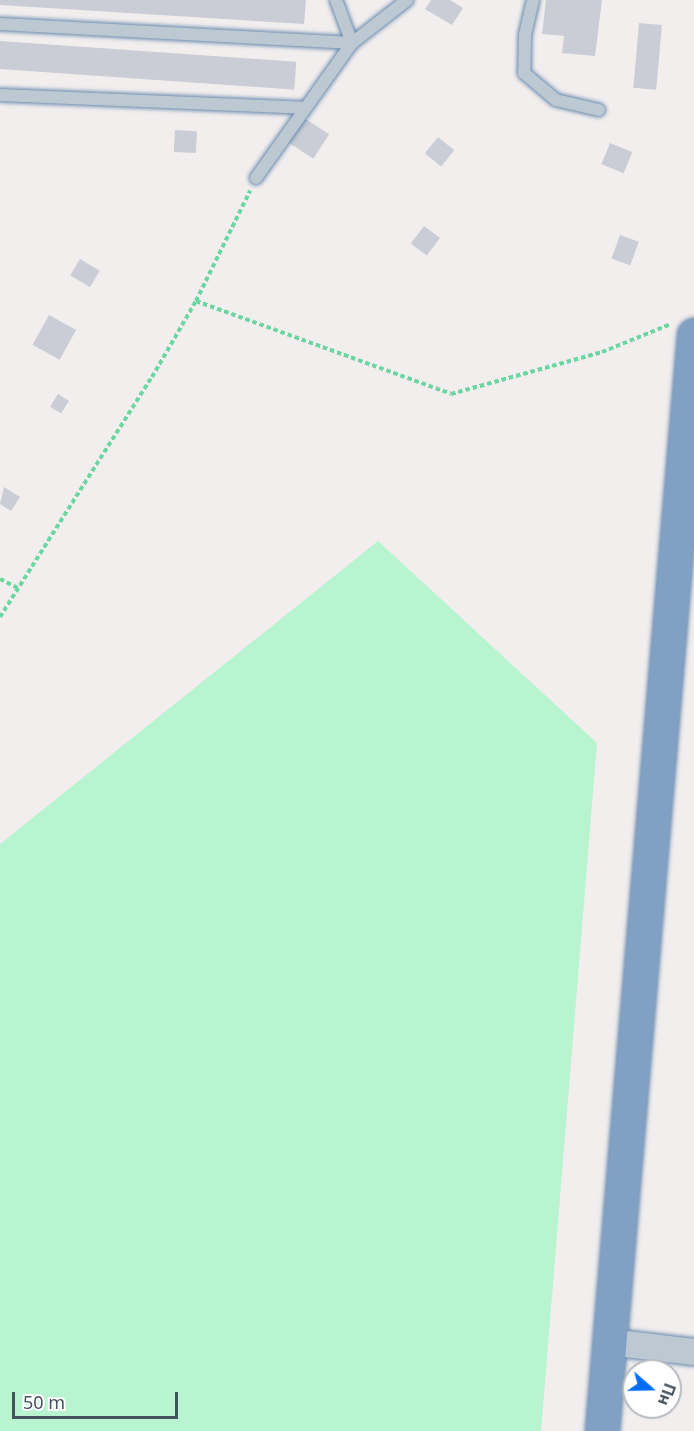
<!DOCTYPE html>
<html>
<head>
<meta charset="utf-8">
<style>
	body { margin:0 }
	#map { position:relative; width:694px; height:1431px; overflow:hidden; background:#f2eeee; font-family:"Noto Sans",sans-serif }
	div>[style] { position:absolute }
	.green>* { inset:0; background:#b7f4cf }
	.building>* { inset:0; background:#cacdd5; transform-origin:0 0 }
	.path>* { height:4px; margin-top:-2px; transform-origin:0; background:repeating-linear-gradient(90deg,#6bd6a2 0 4.5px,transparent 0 7.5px) }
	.roads { filter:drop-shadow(0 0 2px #6b8caf) drop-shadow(0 0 2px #6b8caf) }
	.lane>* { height:12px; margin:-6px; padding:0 6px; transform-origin:6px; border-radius:6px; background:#bdc9d2 }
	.street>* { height:26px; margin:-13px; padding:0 13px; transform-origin:13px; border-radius:13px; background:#bdc9d2 }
	.highway>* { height:33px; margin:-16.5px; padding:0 16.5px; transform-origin:16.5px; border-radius:16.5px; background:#80a1c3 }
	span { translate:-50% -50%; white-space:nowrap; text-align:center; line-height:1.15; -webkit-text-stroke:4.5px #fff; paint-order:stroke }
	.north { position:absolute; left:622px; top:1359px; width:60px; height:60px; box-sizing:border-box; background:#fff; border:2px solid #b4babf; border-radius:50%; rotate:110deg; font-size:16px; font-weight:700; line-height:24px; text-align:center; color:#44525e }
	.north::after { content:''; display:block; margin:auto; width:21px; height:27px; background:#036df6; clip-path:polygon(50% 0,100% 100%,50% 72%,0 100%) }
	.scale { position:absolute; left:12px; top:1392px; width:166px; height:27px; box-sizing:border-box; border:3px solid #44525e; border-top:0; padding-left:8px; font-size:18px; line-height:21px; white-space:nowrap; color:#44525e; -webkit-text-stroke:4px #fff; paint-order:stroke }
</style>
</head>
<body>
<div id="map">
	<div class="green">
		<i style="clip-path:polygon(378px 541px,597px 743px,541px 1431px,0 1431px,0 844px)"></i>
	</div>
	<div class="building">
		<i style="clip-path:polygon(0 0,306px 0,304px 24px,0 5px)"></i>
		<i style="clip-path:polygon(431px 0,450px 0,463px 8px,452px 25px,425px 9px)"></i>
		<i style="clip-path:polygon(546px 0,602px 0,595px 56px,562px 53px,564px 36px,542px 34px)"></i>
		<i style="left:639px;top:23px;width:23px;height:65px;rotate:5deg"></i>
		<i style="left:0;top:41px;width:297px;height:28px;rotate:4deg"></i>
		<i style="left:304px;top:118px;width:30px;height:29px;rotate:33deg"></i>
		<i style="left:175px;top:130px;width:22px;height:22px;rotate:3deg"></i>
		<i style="left:438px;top:137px;width:21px;height:21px;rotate:39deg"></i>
		<i style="left:610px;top:143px;width:24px;height:23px;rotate:22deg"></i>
		<i style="left:424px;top:226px;width:20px;height:22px;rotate:37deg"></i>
		<i style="left:620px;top:235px;width:20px;height:25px;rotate:20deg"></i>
		<i style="left:80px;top:259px;width:23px;height:19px;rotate:31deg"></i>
		<i style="left:49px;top:315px;width:31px;height:34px;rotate:29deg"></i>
		<i style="left:58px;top:394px;width:13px;height:15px;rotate:32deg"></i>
		<i style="clip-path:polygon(4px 487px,20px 497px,11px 511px,0 504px)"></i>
	</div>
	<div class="path">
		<i style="left:196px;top:301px;width:271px;rotate:20deg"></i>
		<i style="left:451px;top:394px;width:157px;rotate:-15.5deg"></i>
		<i style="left:602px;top:352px;width:74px;rotate:-22.1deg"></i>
		<i style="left:0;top:579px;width:20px;rotate:27deg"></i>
		<i style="left:0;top:617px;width:284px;rotate:-57.7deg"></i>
		<i style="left:152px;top:377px;width:88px;rotate:-59.9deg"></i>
		<i style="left:196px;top:301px;width:123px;rotate:-63.9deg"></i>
	</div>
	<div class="roads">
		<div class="lane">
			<i style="left:533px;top:0;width:35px;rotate:103deg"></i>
			<i style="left:525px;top:34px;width:39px;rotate:91deg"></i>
			<i style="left:524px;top:73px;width:42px;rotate:40.2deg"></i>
			<i style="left:556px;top:100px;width:44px;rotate:13.1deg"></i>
			<i style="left:0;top:24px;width:353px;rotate:3.1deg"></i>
			<i style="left:352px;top:43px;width:46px;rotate:-110.4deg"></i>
			<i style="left:0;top:95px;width:304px;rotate:2.4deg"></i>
			<i style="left:256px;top:178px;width:166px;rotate:-54.6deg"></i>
			<i style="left:352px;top:43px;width:70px;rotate:-38deg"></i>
		</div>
		<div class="street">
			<i style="left:609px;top:1342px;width:86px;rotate:6.7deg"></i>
		</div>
		<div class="highway">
			<i style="left:602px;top:1431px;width:1100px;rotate:-85.2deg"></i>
		</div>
	</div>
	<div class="north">Пн</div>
	<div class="scale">50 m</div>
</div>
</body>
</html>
